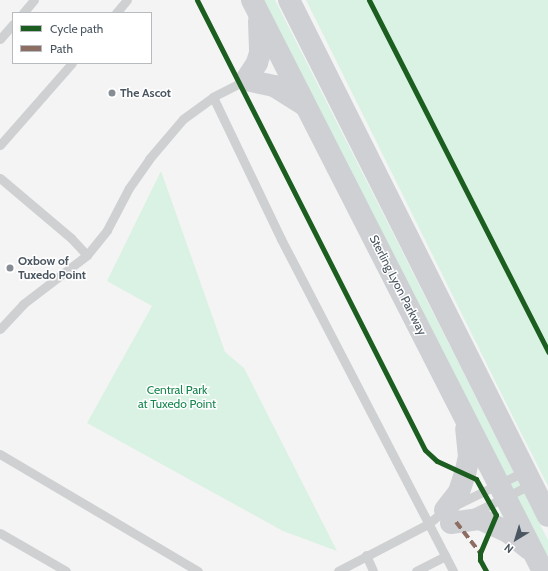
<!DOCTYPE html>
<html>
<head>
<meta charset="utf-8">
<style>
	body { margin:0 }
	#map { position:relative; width:548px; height:571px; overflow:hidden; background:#f4f4f4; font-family:Cabin,sans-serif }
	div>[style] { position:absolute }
	.green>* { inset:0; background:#d9f2e3 }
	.lane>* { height:9px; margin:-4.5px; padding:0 4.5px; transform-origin:4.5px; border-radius:4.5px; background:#ced0d2 }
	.secondary>* { height:22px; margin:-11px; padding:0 11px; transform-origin:11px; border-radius:11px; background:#ced0d4 }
	.quiet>* { height:4px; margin-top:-2px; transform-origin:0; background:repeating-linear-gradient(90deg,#8d6e63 0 8px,transparent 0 12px) }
	.cycleway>* { height:5px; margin:-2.5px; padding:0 2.5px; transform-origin:2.5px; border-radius:2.5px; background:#1b5e20 }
	.dots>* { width:11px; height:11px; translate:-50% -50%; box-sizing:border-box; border:2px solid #fff; border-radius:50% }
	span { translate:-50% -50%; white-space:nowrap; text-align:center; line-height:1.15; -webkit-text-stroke:3px #fff; paint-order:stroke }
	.poi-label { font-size:12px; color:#4a5661; font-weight:700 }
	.left { translate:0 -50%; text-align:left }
	.street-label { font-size:12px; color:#4a5661 }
	.park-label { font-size:12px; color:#17864f }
	.legend { position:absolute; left:12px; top:12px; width:140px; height:52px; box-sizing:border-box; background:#fff; border:1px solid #b7bbc0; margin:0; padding:5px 7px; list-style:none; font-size:12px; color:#4a5661 }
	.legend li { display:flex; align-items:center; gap:8px; height:20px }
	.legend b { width:20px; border:1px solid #b7bbc0 }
	.north { position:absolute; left:496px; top:519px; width:40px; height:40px; -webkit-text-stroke:3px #fff; paint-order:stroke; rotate:218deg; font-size:11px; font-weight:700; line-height:16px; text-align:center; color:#4a5661 }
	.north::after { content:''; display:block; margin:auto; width:14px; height:18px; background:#4a5661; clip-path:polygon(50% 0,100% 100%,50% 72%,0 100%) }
</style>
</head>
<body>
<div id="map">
	<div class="green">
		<i style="clip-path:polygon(262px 0,275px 0,548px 540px,548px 563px)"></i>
		<i style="clip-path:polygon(306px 0,548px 0,548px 486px,510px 411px)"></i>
		<i style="clip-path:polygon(161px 171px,225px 352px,244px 368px,337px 551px,283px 531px,87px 423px,152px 306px,107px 281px)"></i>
	</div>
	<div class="lane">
		<i style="left:23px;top:13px;width:17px;rotate:-50deg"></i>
		<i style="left:116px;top:13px;width:17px;rotate:-50deg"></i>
		<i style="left:0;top:39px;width:20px;rotate:-49deg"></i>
		<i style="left:246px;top:80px;width:37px;rotate:153deg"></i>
		<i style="left:213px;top:97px;width:157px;rotate:64.4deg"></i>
		<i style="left:281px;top:239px;width:374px;rotate:62.6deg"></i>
		<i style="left:0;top:145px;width:109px;rotate:-48.7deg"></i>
		<i style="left:0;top:178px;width:93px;rotate:40.2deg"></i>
		<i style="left:71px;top:238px;width:23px;rotate:47deg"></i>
		<i style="left:0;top:329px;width:34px;rotate:-47deg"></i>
		<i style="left:23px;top:304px;width:81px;rotate:-37.4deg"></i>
		<i style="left:87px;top:255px;width:32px;rotate:-51deg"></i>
		<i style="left:107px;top:230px;width:47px;rotate:-62.4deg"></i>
		<i style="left:129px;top:188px;width:35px;rotate:-55deg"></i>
		<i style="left:149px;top:159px;width:52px;rotate:-49.6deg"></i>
		<i style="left:183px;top:119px;width:37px;rotate:-36deg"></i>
		<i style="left:0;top:454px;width:230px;rotate:30.6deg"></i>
		<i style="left:458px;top:504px;width:75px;rotate:-26.2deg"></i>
		<i style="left:471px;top:514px;width:68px;rotate:-26.2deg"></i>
		<i style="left:0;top:533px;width:76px;rotate:29.9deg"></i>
		<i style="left:366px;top:555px;width:17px;rotate:66deg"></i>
		<i style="left:338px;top:571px;width:102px;rotate:-27.6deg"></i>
		<i style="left:428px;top:524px;width:23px;rotate:-40deg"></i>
		<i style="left:416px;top:571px;width:33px;rotate:-27deg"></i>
	</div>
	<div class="secondary">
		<i style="left:252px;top:0;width:641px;rotate:63deg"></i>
		<i style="left:289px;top:0;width:577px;rotate:63.35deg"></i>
		<i style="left:259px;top:21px;width:32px;rotate:88deg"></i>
		<i style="left:260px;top:53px;width:10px;rotate:107deg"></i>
		<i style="left:257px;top:63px;width:20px;rotate:123deg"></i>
		<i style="left:246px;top:80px;width:29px;rotate:12deg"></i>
		<i style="left:274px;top:86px;width:36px;rotate:32deg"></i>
		<i style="left:445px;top:510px;width:23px;rotate:-52deg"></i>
		<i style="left:459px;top:492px;width:19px;rotate:-72deg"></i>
		<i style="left:465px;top:474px;width:18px;rotate:-77deg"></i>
		<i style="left:469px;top:456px;width:27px;rotate:-96deg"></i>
		<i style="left:451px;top:523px;width:29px;rotate:-8deg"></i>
		<i style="left:480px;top:519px;width:31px;rotate:25deg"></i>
		<i style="left:508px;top:532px;width:27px;rotate:39deg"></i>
	</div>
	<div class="quiet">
		<i style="left:456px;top:522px;width:39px;rotate:52deg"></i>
	</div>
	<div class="cycleway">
		<i style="left:197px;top:0;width:504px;rotate:63.13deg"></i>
		<i style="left:425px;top:450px;width:16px;rotate:43deg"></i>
		<i style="left:437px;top:461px;width:43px;rotate:24.8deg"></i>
		<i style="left:476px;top:479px;width:41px;rotate:60.9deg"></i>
		<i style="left:496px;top:515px;width:41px;rotate:112.8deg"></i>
		<i style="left:480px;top:553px;width:7px;rotate:90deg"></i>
		<i style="left:480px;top:560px;width:13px;rotate:61deg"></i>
		<i style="left:369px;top:0;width:395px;rotate:63deg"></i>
	</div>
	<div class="dots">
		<i style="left:112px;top:93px;background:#868d94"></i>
		<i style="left:10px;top:268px;background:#868d94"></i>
	</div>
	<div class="poi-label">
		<span class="left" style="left:120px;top:93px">The Ascot</span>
		<span class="left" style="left:18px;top:268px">Oxbow of<br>Tuxedo Point</span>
	</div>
	<div class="street-label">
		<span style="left:398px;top:285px;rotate:63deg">Sterling Lyon Parkway</span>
	</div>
	<div class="park-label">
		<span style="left:177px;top:397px">Central Park<br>at Tuxedo Point</span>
	</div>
	<ul class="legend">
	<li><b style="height:5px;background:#1b5e20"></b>Cycle path</li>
	<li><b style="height:5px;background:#8d6e63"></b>Path</li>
	</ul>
	<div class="north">N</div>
</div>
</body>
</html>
